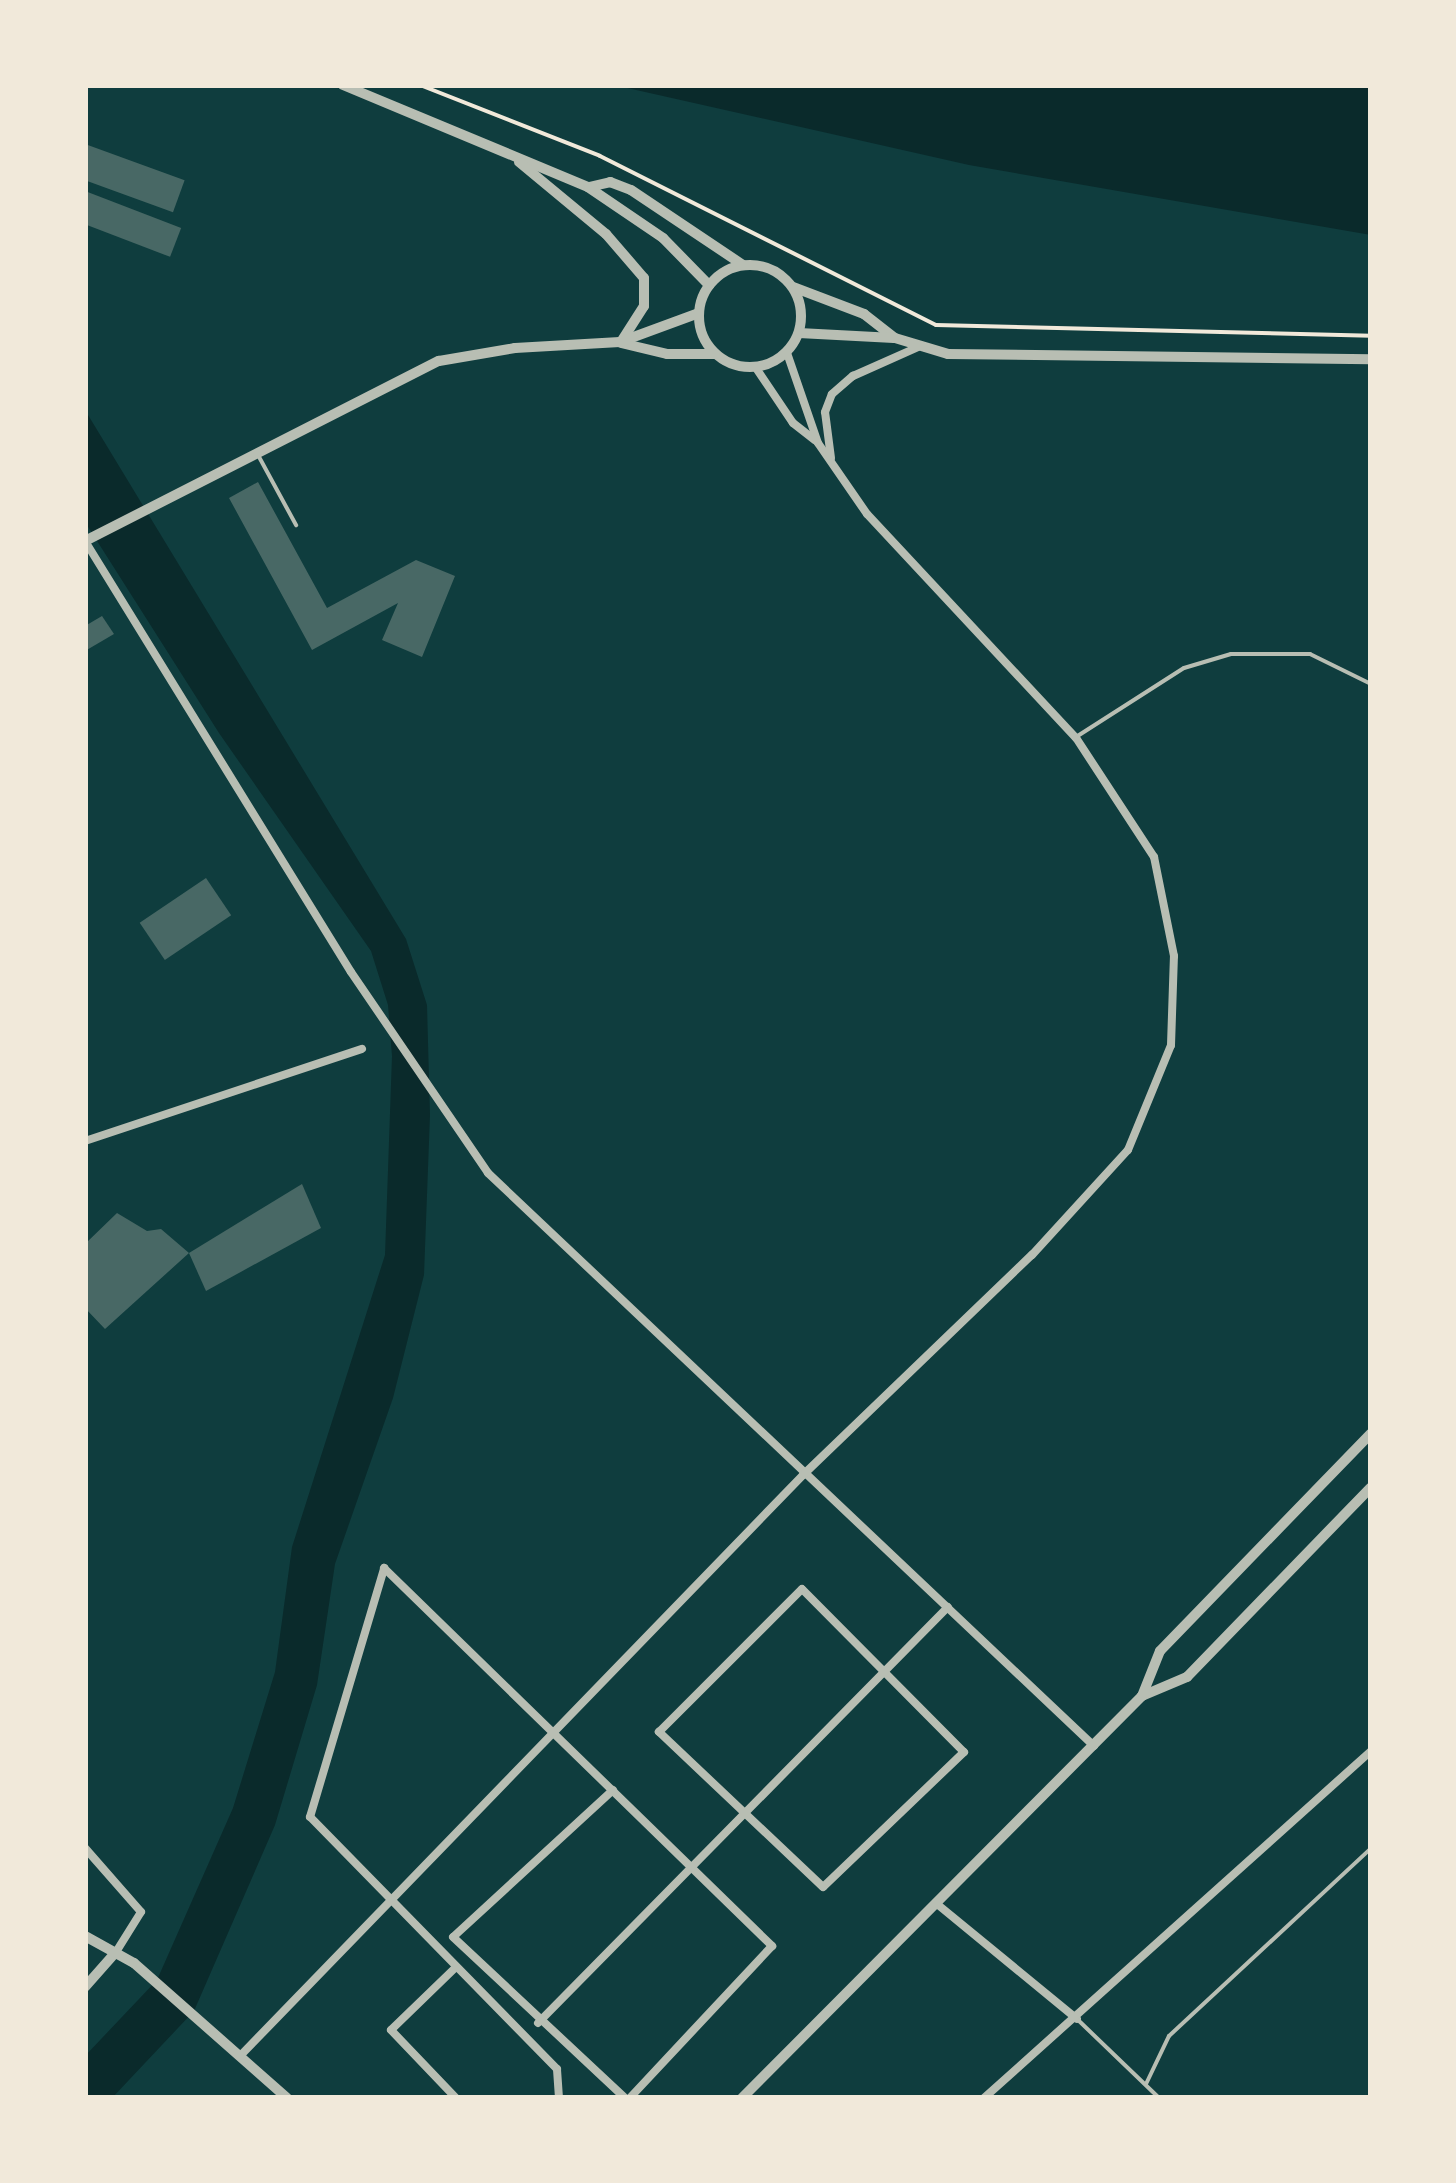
<!DOCTYPE html>
<html>
<head>
<meta charset="utf-8">
<style>
	body { margin:0 }
	#map { position:relative; width:1456px; height:2183px; overflow:hidden; background:#0f3d3e; font-family:"Fira Sans Condensed",sans-serif }
	div>[style] { position:absolute }
	.water>* { inset:0; background:#0a2a2b }
	.building>* { inset:0; background:#486865; transform-origin:0 0 }
	.path>* { height:4px; margin:-2px; padding:0 2px; transform-origin:2px; border-radius:2px; background:#f1e9da }
	.service>* { height:4px; margin:-2px; padding:0 2px; transform-origin:2px; border-radius:2px; background:#b8beb3 }
	.minor>* { height:8px; margin:-4px; padding:0 4px; transform-origin:4px; border-radius:4px; background:#b8beb3 }
	.tertiary>* { height:10px; margin:-5px; padding:0 5px; transform-origin:5px; border-radius:5px; background:#b8beb3 }
	.tertiary>.ring { margin:-5px; padding:0; box-sizing:content-box; background:none; border:10px solid #b8beb3; border-radius:50% }
	span { translate:-50% -50%; white-space:nowrap; text-align:center; line-height:1.15; -webkit-text-stroke:10px #f1e9da; paint-order:stroke }
	.frame { position:absolute; inset:0; border:88px solid #f1e9da; pointer-events:none }
</style>
</head>
<body>
<div id="map">
	<div class="water">
		<i style="clip-path:polygon(614px 85px,1371px 85px,1371px 235px,969px 165px)"></i>
		<i style="clip-path:polygon(85px 410px,406px 939px,427px 1005px,430px 1115px,424px 1275px,393px 1398px,335px 1564px,317px 1685px,275px 1825px,194px 2011px,112px 2098px,85px 2098px,85px 2056px,157px 1980px,233px 1808px,275px 1672px,292px 1547px,385px 1255px,392px 1056px,388px 1005px,371px 951px,219px 733px,85px 522px)"></i>
	</div>
	<div class="building">
		<i style="left:85px;top:144px;width:106px;height:34px;rotate:20deg"></i>
		<i style="left:85px;top:191px;width:103px;height:31px;rotate:21deg"></i>
		<i style="clip-path:polygon(258px 482px,327px 608px,416px 560px,455px 576px,422px 657px,382px 640px,398px 603px,312px 650px,229px 498px)"></i>
		<i style="clip-path:polygon(102px 616px,114px 634px,85px 651px,85px 626px)"></i>
		<i style="left:206px;top:878px;width:45px;height:80px;rotate:56deg"></i>
		<i style="clip-path:polygon(302px 1184px,321px 1228px,206px 1291px,189px 1253px)"></i>
		<i style="clip-path:polygon(117px 1213px,147px 1231px,161px 1229px,189px 1253px,105px 1329px,85px 1308px,85px 1244px)"></i>
	</div>
	<div class="path">
		<i style="left:420px;top:85px;width:193px;rotate:21.5deg"></i>
		<i style="left:600px;top:156px;width:376px;rotate:26.7deg"></i>
		<i style="left:936px;top:325px;width:435px;rotate:1.4deg"></i>
	</div>
	<div class="service">
		<i style="left:258px;top:455px;width:80px;rotate:61.5deg"></i>
		<i style="left:1076px;top:737px;width:128px;rotate:-32.6deg"></i>
		<i style="left:1184px;top:668px;width:49px;rotate:-16.6deg"></i>
		<i style="left:1231px;top:654px;width:79px"></i>
		<i style="left:1310px;top:654px;width:68px;rotate:26.2deg"></i>
		<i style="left:1077px;top:2019px;width:114px;rotate:43.9deg"></i>
		<i style="left:1146px;top:2084px;width:53px;rotate:-64.4deg"></i>
		<i style="left:1169px;top:2036px;width:276px;rotate:-42.9deg"></i>
	</div>
	<div class="minor">
		<i style="left:756px;top:368px;width:66px;rotate:56.1deg"></i>
		<i style="left:793px;top:423px;width:28px;rotate:38deg"></i>
		<i style="left:831px;top:458px;width:46px;rotate:-97.4deg"></i>
		<i style="left:825px;top:412px;width:19px;rotate:-69deg"></i>
		<i style="left:832px;top:394px;width:28px;rotate:-41deg"></i>
		<i style="left:853px;top:376px;width:71px;rotate:-24deg"></i>
		<i style="left:85px;top:541px;width:506px;rotate:58.32deg"></i>
		<i style="left:351px;top:972px;width:243px;rotate:55.7deg"></i>
		<i style="left:488px;top:1173px;width:834px;rotate:43.4deg"></i>
		<i style="left:85px;top:1141px;width:292px;rotate:-18.4deg"></i>
		<i style="left:802px;top:1589px;width:230px;rotate:45.2deg"></i>
		<i style="left:964px;top:1752px;width:195px;rotate:136.2deg"></i>
		<i style="left:823px;top:1887px;width:226px;rotate:-136.6deg"></i>
		<i style="left:659px;top:1732px;width:202px;rotate:-45deg"></i>
		<i style="left:613px;top:1790px;width:217px;rotate:137.4deg"></i>
		<i style="left:453px;top:1937px;width:236px;rotate:43.1deg"></i>
		<i style="left:85px;top:1848px;width:85px;rotate:48.8deg"></i>
		<i style="left:141px;top:1912px;width:47px;rotate:122deg"></i>
		<i style="left:937px;top:1904px;width:181px;rotate:39.4deg"></i>
		<i style="left:455px;top:1968px;width:89px;rotate:135.9deg"></i>
		<i style="left:391px;top:2030px;width:94px;rotate:46.3deg"></i>
		<i style="left:538px;top:2023px;width:584px;rotate:-45.42deg"></i>
		<i style="left:241px;top:2055px;width:808px;rotate:-45.9deg"></i>
		<i style="left:803px;top:1475px;width:318px;rotate:-43.9deg"></i>
		<i style="left:1032px;top:1255px;width:142px;rotate:-47.6deg"></i>
		<i style="left:1128px;top:1150px;width:113px;rotate:-67.7deg"></i>
		<i style="left:1171px;top:1045px;width:89px;rotate:-88.1deg"></i>
		<i style="left:1174px;top:956px;width:101px;rotate:-101.4deg"></i>
		<i style="left:1154px;top:857px;width:142px;rotate:-123.2deg"></i>
		<i style="left:1076px;top:738px;width:306px;rotate:-133deg"></i>
		<i style="left:867px;top:514px;width:86px;rotate:-124.6deg"></i>
		<i style="left:818px;top:443px;width:95px;rotate:-109deg"></i>
		<i style="left:559px;top:2098px;width:29px;rotate:-94deg"></i>
		<i style="left:557px;top:2069px;width:353px;rotate:-134.4deg"></i>
		<i style="left:310px;top:1817px;width:260px;rotate:-73.4deg"></i>
		<i style="left:384px;top:1568px;width:542px;rotate:44.25deg"></i>
		<i style="left:772px;top:1946px;width:208px;rotate:133.1deg"></i>
		<i style="left:984px;top:2098px;width:520px;rotate:-41.88deg"></i>
	</div>
	<div class="tertiary">
		<i style="left:343px;top:85px;width:265px;rotate:22.6deg"></i>
		<i style="left:588px;top:187px;width:91px;rotate:34.2deg"></i>
		<i style="left:663px;top:238px;width:66px;rotate:45.6deg"></i>
		<i style="left:519px;top:162px;width:113px;rotate:39.6deg"></i>
		<i style="left:606px;top:234px;width:58px;rotate:49.2deg"></i>
		<i style="left:644px;top:278px;width:28px;rotate:90deg"></i>
		<i style="left:644px;top:306px;width:43px;rotate:122.6deg"></i>
		<i style="left:589px;top:187px;width:22px;rotate:-13deg"></i>
		<i style="left:610px;top:182px;width:22px;rotate:21deg"></i>
		<i style="left:631px;top:190px;width:135px;rotate:33.8deg"></i>
		<i class="ring" style="left:699px;top:265px;width:92px;height:92px"></i>
		<i style="left:793px;top:287px;width:76px;rotate:20.8deg"></i>
		<i style="left:864px;top:314px;width:39px;rotate:38deg"></i>
		<i style="left:895px;top:338px;width:55px;rotate:16.8deg"></i>
		<i style="left:948px;top:354px;width:423px;rotate:0.7deg"></i>
		<i style="left:799px;top:333px;width:95px;rotate:3deg"></i>
		<i style="left:621px;top:343px;width:47px;rotate:13.4deg"></i>
		<i style="left:667px;top:354px;width:48px"></i>
		<i style="left:85px;top:541px;width:397px;rotate:-27deg"></i>
		<i style="left:439px;top:361px;width:77px;rotate:-9.7deg"></i>
		<i style="left:515px;top:348px;width:105px;rotate:-3.3deg"></i>
		<i style="left:620px;top:342px;width:84px;rotate:-20.2deg"></i>
		<i style="left:1142px;top:1696px;width:49px;rotate:-22.9deg"></i>
		<i style="left:1187px;top:1677px;width:264px;rotate:-45.9deg"></i>
		<i style="left:85px;top:1936px;width:56px;rotate:28.9deg"></i>
		<i style="left:134px;top:1963px;width:204px;rotate:41.4deg"></i>
		<i style="left:85px;top:1987px;width:47px;rotate:-48.5deg"></i>
		<i style="left:742px;top:2098px;width:567px;rotate:-45.14deg"></i>
		<i style="left:1142px;top:1696px;width:48px;rotate:-68.2deg"></i>
		<i style="left:1160px;top:1651px;width:303px;rotate:-45.9deg"></i>
	</div>
	<div class="frame"></div>
</div>
</body>
</html>
